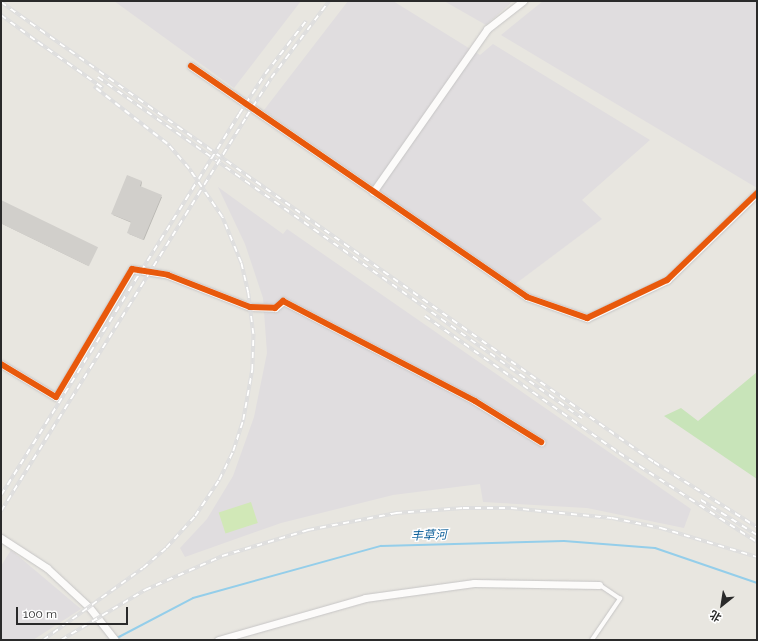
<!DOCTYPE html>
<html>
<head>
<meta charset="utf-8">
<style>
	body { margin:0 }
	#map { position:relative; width:758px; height:641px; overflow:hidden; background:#e8e6e0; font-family:Raleway,"Noto Sans SC",sans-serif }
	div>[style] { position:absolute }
	.industrial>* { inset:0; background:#e0dddf }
	.green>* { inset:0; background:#c8e4b9 }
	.pitch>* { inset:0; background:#d1e8b7; transform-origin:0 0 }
	.shadow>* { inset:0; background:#0003; transform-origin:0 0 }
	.stream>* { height:2px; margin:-1px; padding:0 1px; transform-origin:1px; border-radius:1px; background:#94ceea }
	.building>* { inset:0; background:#d1cfcb; transform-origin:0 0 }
	.roads { filter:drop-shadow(0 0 1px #c6c5c5) drop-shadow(0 0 1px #c6c5c5) }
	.lane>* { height:3.5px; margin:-1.75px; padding:0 1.75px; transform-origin:1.75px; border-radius:1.75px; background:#fcfbfa }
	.street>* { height:7px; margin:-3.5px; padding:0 3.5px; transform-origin:3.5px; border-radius:3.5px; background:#fcfbfa }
	.rail>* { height:3.5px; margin-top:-1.75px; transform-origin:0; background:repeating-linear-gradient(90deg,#fff 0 6px,#dedede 0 12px); box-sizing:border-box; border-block:1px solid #dedede }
	.cycleway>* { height:6px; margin:-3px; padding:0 3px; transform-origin:3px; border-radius:3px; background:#e8590c }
	span { translate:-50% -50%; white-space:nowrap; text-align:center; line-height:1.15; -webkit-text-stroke:3px #fff; paint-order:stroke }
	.water-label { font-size:12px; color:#0e609a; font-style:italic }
	.frame { position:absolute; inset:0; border:2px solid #2a2a2a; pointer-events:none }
	.north { position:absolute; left:702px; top:585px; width:40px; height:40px; -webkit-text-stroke:3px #fff; paint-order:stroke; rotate:210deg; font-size:11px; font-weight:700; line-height:16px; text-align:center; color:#2a2a2a }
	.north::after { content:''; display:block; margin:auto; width:14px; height:18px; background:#2a2a2a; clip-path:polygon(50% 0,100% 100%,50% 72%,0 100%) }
	.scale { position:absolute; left:16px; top:607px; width:112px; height:18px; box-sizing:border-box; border:2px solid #2a2a2a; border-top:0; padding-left:5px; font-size:12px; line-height:14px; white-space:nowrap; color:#2a2a2a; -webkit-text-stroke:3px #fff; paint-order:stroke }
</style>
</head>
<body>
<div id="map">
	<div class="industrial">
		<i style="clip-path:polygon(114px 1px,301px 1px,234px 88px)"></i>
		<i style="clip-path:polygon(348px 1px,393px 1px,480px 55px,493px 44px,650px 140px,582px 200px,602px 219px,514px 285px,264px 110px)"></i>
		<i style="clip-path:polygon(444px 1px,513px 1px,486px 25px)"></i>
		<i style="clip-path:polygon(543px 1px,757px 1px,757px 188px,501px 35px)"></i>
		<i style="clip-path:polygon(218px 187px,283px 234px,287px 229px,691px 509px,684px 528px,587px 508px,483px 502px,480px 484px,393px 495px,281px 523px,185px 557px,180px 548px,207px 519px,233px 476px,254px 417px,267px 353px,263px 298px,245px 244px)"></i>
		<i style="clip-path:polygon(11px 550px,81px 609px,33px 640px,1px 640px,1px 566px)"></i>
	</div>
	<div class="green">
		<i style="clip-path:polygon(757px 372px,757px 479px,664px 416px,681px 408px,698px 421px)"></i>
	</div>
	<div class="pitch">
		<i style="left:251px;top:502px;width:22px;height:34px;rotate:72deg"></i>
	</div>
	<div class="shadow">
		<i style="clip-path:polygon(128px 176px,142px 182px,141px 187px,162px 197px,144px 240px,129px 234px,132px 223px,113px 215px)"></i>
		<i style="left:1px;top:201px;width:106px;height:20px;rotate:26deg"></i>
	</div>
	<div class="stream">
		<i style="left:115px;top:639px;width:88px;rotate:-27.7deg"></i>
		<i style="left:193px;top:598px;width:195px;rotate:-15.5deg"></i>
		<i style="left:381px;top:546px;width:183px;rotate:-1.6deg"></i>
		<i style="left:564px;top:541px;width:91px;rotate:4.4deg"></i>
		<i style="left:655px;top:548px;width:108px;rotate:18.9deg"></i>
	</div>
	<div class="building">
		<i style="clip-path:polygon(127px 175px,142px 181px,140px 186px,162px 195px,143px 240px,127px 233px,131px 222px,111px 214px)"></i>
		<i style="left:1px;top:200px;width:108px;height:21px;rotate:26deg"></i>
	</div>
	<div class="roads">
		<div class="lane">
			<i style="left:592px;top:640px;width:50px;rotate:-55.7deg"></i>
			<i style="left:620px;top:599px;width:25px;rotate:-146deg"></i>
		</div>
		<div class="street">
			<i style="left:191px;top:66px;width:408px;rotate:34.5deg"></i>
			<i style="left:527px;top:297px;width:64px;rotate:19.3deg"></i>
			<i style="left:587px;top:318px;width:89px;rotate:-25.4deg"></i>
			<i style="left:667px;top:280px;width:125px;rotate:-44deg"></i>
			<i style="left:373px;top:192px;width:199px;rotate:-55deg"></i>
			<i style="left:487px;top:29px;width:46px;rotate:-37.9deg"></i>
			<i style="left:1px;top:364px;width:64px;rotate:31deg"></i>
			<i style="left:56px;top:397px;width:149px;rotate:-59.3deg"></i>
			<i style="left:132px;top:269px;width:36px;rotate:9deg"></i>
			<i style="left:168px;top:275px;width:88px;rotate:21.3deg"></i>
			<i style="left:250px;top:307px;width:25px;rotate:2deg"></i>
			<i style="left:275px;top:308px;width:11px;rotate:-41deg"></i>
			<i style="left:283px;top:301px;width:216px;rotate:27.5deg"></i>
			<i style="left:475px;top:401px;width:78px;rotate:31.8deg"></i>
			<i style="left:1px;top:538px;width:55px;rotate:33.1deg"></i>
			<i style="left:47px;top:568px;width:57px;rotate:42.9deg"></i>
			<i style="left:89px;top:607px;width:42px;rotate:51.8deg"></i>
			<i style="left:218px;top:640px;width:153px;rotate:-15.9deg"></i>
			<i style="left:365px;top:598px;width:110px;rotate:-7.8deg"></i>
			<i style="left:474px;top:583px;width:125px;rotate:0.9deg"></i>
		</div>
	</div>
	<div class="rail">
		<i style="left:1px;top:2px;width:799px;rotate:35.16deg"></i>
		<i style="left:654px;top:462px;width:122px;rotate:32.3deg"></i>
		<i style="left:1px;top:15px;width:51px;rotate:36.2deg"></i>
		<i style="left:38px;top:42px;width:80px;rotate:35.3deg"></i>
		<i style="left:98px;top:77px;width:592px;rotate:35.17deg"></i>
		<i style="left:425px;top:316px;width:237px;rotate:35.2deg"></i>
		<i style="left:619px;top:453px;width:164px;rotate:32.8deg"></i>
		<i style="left:1px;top:495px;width:449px;rotate:-58deg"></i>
		<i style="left:239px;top:114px;width:48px;rotate:-57deg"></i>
		<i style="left:265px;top:74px;width:67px;rotate:-52.3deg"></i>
		<i style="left:701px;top:500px;width:66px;rotate:32deg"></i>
		<i style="left:1px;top:511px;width:464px;rotate:-58.1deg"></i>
		<i style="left:246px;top:117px;width:46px;rotate:-57.3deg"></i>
		<i style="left:271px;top:78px;width:96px;rotate:-53deg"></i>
		<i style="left:43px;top:640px;width:123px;rotate:-35.8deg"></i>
		<i style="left:143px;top:568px;width:30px;rotate:-41deg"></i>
		<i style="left:166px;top:548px;width:43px;rotate:-47.8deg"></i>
		<i style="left:195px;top:516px;width:43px;rotate:-56.3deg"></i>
		<i style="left:219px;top:480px;width:32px;rotate:-64deg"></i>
		<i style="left:233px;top:451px;width:33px;rotate:-72deg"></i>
		<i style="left:243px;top:420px;width:51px;rotate:-79.8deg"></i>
		<i style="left:252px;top:370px;width:36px;rotate:-88deg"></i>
		<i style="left:253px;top:334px;width:41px;rotate:-97deg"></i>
		<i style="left:248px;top:293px;width:31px;rotate:-103deg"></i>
		<i style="left:241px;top:263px;width:50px;rotate:-112.4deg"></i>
		<i style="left:222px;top:217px;width:58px;rotate:-124.5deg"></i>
		<i style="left:189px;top:169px;width:33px;rotate:-131deg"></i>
		<i style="left:167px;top:144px;width:93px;rotate:-142deg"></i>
		<i style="left:61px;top:640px;width:98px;rotate:-30.8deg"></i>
		<i style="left:145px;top:590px;width:84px;rotate:-23.8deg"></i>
		<i style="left:222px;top:556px;width:90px;rotate:-16.8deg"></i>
		<i style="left:308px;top:530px;width:90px;rotate:-10.9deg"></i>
		<i style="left:396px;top:513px;width:67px;rotate:-4.3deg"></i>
		<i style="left:463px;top:508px;width:48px"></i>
		<i style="left:511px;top:508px;width:101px;rotate:5.7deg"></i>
		<i style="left:612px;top:518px;width:50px;rotate:11.5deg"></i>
		<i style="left:661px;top:528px;width:100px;rotate:16.8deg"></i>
	</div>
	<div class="cycleway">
		<i style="left:191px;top:66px;width:408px;rotate:34.5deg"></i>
		<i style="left:527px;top:297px;width:64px;rotate:19.3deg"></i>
		<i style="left:587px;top:318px;width:89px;rotate:-25.4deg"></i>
		<i style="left:667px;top:280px;width:125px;rotate:-44deg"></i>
		<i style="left:1px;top:364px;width:64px;rotate:31deg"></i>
		<i style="left:56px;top:397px;width:149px;rotate:-59.3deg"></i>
		<i style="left:132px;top:269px;width:36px;rotate:9deg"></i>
		<i style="left:168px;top:275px;width:88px;rotate:21.3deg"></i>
		<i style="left:250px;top:307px;width:25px;rotate:2deg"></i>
		<i style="left:275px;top:308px;width:11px;rotate:-41deg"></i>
		<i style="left:283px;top:301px;width:216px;rotate:27.5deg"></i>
		<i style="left:475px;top:401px;width:78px;rotate:31.8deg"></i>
	</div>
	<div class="water-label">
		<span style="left:429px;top:536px;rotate:-2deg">丰草河</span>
	</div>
	<div class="frame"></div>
	<div class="north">北</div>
	<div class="scale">100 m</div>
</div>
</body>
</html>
